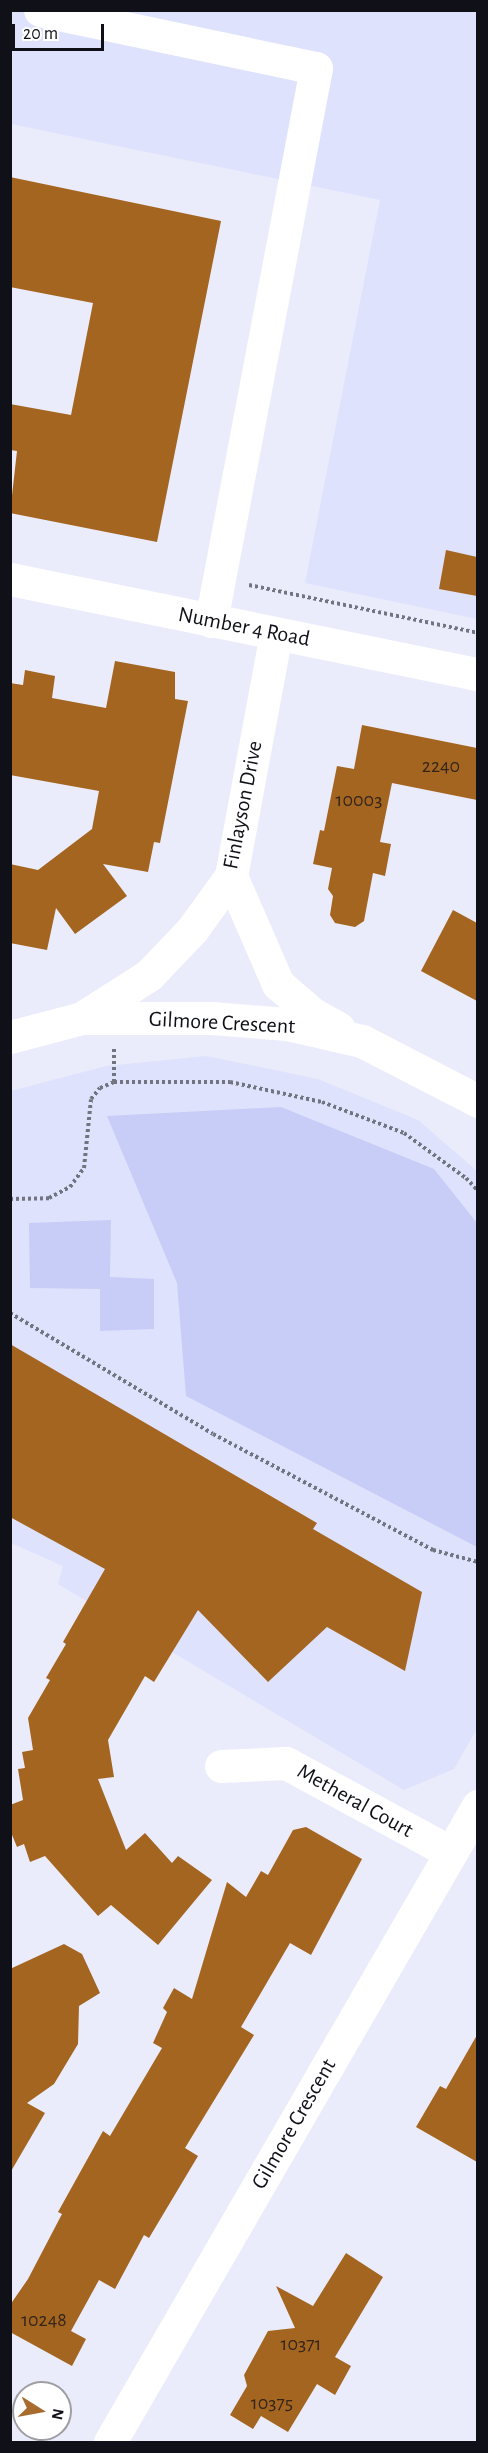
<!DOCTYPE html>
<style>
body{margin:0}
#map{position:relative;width:488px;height:2453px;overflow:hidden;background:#eaecfb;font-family:"Alegreya Sans",sans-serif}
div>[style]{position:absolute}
.built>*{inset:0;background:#dee2fc}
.green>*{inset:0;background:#c7cdf6}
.building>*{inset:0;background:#a46520}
.path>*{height:4px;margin-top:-2px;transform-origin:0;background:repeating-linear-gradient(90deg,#72747f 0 3px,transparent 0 6px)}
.minor>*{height:33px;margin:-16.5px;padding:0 16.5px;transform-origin:16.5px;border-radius:16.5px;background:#fff}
span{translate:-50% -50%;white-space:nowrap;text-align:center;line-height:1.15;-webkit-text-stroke:6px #fff;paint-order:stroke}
.number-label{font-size:20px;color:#34251a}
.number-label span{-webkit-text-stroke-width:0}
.street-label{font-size:22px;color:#0f1018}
.frame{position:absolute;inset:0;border:12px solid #0f1018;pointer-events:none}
.north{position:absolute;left:12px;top:2381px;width:60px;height:60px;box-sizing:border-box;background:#fff;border:2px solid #9f9fa3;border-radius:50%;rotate:101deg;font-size:16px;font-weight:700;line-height:24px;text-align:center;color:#0f1018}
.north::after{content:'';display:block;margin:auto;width:21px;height:27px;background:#a76c2e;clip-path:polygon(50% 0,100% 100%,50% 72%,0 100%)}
.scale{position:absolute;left:12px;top:24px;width:92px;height:27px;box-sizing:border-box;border:3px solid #0f1018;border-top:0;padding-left:8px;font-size:18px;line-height:21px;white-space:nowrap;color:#0f1018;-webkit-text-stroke:4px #fff;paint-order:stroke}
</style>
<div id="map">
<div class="built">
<i style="clip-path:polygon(11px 11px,477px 11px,477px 619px,305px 583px,380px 200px,11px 124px)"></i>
<i style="clip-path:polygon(206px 1056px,318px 1079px,418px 1120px,477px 1171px,478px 1727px,454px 1769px,404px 1790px,58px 1584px,63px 1566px,11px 1543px,11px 1091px,106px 1066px)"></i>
</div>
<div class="green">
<i style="clip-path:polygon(281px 1107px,434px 1169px,477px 1223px,477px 1547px,186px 1396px,177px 1283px,107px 1116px)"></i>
<i style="clip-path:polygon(111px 1220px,110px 1277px,154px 1279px,154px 1329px,100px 1331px,100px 1289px,30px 1288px,29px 1223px)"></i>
</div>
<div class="building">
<i style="clip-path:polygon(10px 177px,221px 221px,157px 542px,10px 513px,17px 451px,10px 450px,10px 404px,71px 415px,93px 303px,10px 287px)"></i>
<i style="clip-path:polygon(446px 550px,477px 557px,477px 596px,439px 589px)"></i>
<i style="clip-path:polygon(115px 661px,175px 672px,175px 699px,188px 701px,160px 843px,154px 842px,148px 872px,103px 864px,127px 896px,75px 934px,56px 908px,47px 950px,10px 943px,10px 864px,38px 870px,92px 829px,99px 791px,10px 775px,10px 683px,23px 685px,25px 670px,55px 676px,52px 698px,106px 708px)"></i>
<i style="clip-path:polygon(362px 725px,477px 748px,477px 800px,392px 783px,380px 842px,391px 844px,385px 876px,373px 873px,364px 921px,355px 927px,335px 923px,330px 915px,333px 896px,328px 889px,332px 868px,313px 864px,320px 830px,324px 831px,337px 766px,354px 769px)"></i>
<i style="clip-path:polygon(453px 910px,477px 923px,477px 1001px,421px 971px)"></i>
<i style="clip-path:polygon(10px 1344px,317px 1523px,313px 1529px,422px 1592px,405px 1671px,327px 1627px,268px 1682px,198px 1610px,154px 1682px,145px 1676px,108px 1740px,114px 1777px,98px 1779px,126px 1850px,145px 1833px,172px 1863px,178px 1856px,212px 1880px,158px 1945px,111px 1905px,98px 1916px,45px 1856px,30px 1862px,24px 1844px,17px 1847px,10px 1830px,10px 1805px,23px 1800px,18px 1769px,25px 1768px,22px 1752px,33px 1750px,28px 1718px,50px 1680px,46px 1678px,66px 1644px,63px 1642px,105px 1569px,10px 1517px)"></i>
<i style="clip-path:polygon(306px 1827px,362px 1859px,311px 1955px,290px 1943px,241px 2027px,254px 2035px,185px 2148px,198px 2156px,149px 2238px,144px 2235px,115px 2289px,99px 2280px,71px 2331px,86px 2339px,72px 2366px,10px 2332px,10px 2305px,28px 2279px,62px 2214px,58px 2212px,103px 2131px,110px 2136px,162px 2048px,153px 2043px,167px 2012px,163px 2008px,174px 1988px,192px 1999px,227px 1882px,246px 1897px,261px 1871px,268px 1875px,293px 1830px)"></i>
<i style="clip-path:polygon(64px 1944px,82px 1954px,100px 1993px,79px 2006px,78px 2044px,54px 2084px,27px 2103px,45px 2113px,10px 2173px,10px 1969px)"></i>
<i style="clip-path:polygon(477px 2035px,477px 2162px,416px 2127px,440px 2086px,446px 2089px)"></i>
<i style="clip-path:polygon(346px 2253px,383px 2277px,335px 2357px,351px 2366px,335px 2395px,317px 2384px,288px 2432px,261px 2416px,253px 2429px,230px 2415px,247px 2386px,244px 2375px,268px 2331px,295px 2328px,276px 2286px,313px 2306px)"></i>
</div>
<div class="path">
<i style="left:249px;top:585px;width:234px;rotate:11.8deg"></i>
<i style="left:114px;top:1082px;width:34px;rotate:-90deg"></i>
<i style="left:10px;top:1199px;width:39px;rotate:-1deg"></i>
<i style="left:49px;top:1198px;width:24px;rotate:-28deg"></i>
<i style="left:70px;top:1187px;width:24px;rotate:-54deg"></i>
<i style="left:84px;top:1168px;width:69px;rotate:-84.2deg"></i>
<i style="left:91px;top:1099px;width:14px;rotate:-51deg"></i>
<i style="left:100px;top:1088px;width:15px;rotate:-23deg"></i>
<i style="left:114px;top:1082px;width:116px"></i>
<i style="left:230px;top:1082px;width:94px;rotate:12.3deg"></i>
<i style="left:322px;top:1102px;width:88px;rotate:20.7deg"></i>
<i style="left:404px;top:1133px;width:77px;rotate:36deg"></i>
<i style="left:466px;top:1178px;width:18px;rotate:47deg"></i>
<i style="left:10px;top:1313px;width:236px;rotate:30.8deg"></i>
<i style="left:213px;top:1434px;width:249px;rotate:27.8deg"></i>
<i style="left:433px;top:1550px;width:47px;rotate:14.9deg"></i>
</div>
<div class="minor">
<i style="left:40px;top:10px;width:282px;rotate:11.9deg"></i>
<i style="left:316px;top:68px;width:563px;rotate:100.75deg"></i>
<i style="left:10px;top:579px;width:478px;rotate:11.5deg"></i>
<i style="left:231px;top:876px;width:118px;rotate:66.5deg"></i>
<i style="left:278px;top:984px;width:46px;rotate:40.6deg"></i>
<i style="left:313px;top:1014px;width:29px;rotate:29deg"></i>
<i style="left:82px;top:1018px;width:130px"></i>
<i style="left:212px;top:1018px;width:75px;rotate:4.6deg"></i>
<i style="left:287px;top:1024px;width:77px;rotate:12.8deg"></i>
<i style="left:362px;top:1041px;width:131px;rotate:27.3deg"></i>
<i style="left:10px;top:1037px;width:74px;rotate:-14.8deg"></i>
<i style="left:82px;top:1018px;width:80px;rotate:-32.7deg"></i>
<i style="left:149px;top:975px;width:62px;rotate:-46.3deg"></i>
<i style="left:192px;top:930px;width:67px;rotate:-54.2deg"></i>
<i style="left:231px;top:876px;width:246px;rotate:-79.5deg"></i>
<i style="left:221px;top:1766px;width:65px;rotate:-2.6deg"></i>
<i style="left:286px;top:1763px;width:187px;rotate:28.5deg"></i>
<i style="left:110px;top:2442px;width:735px;rotate:-59.95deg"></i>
</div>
<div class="number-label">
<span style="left:441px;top:766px">2240</span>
<span style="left:359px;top:800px">10003</span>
<span style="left:44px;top:2320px">10248</span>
<span style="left:301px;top:2344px">10371</span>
<span style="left:272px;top:2403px">10375</span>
</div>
<div class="street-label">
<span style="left:244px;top:627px;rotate:11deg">Number 4 Road</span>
<span style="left:243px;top:805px;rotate:-79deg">Finlayson Drive</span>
<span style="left:222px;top:1023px;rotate:3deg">Gilmore Crescent</span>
<span style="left:355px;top:1801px;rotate:29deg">Metheral Court</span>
<span style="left:294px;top:2124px;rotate:-60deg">Gilmore Crescent</span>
</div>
<div class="frame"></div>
<div class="north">N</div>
<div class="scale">20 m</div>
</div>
